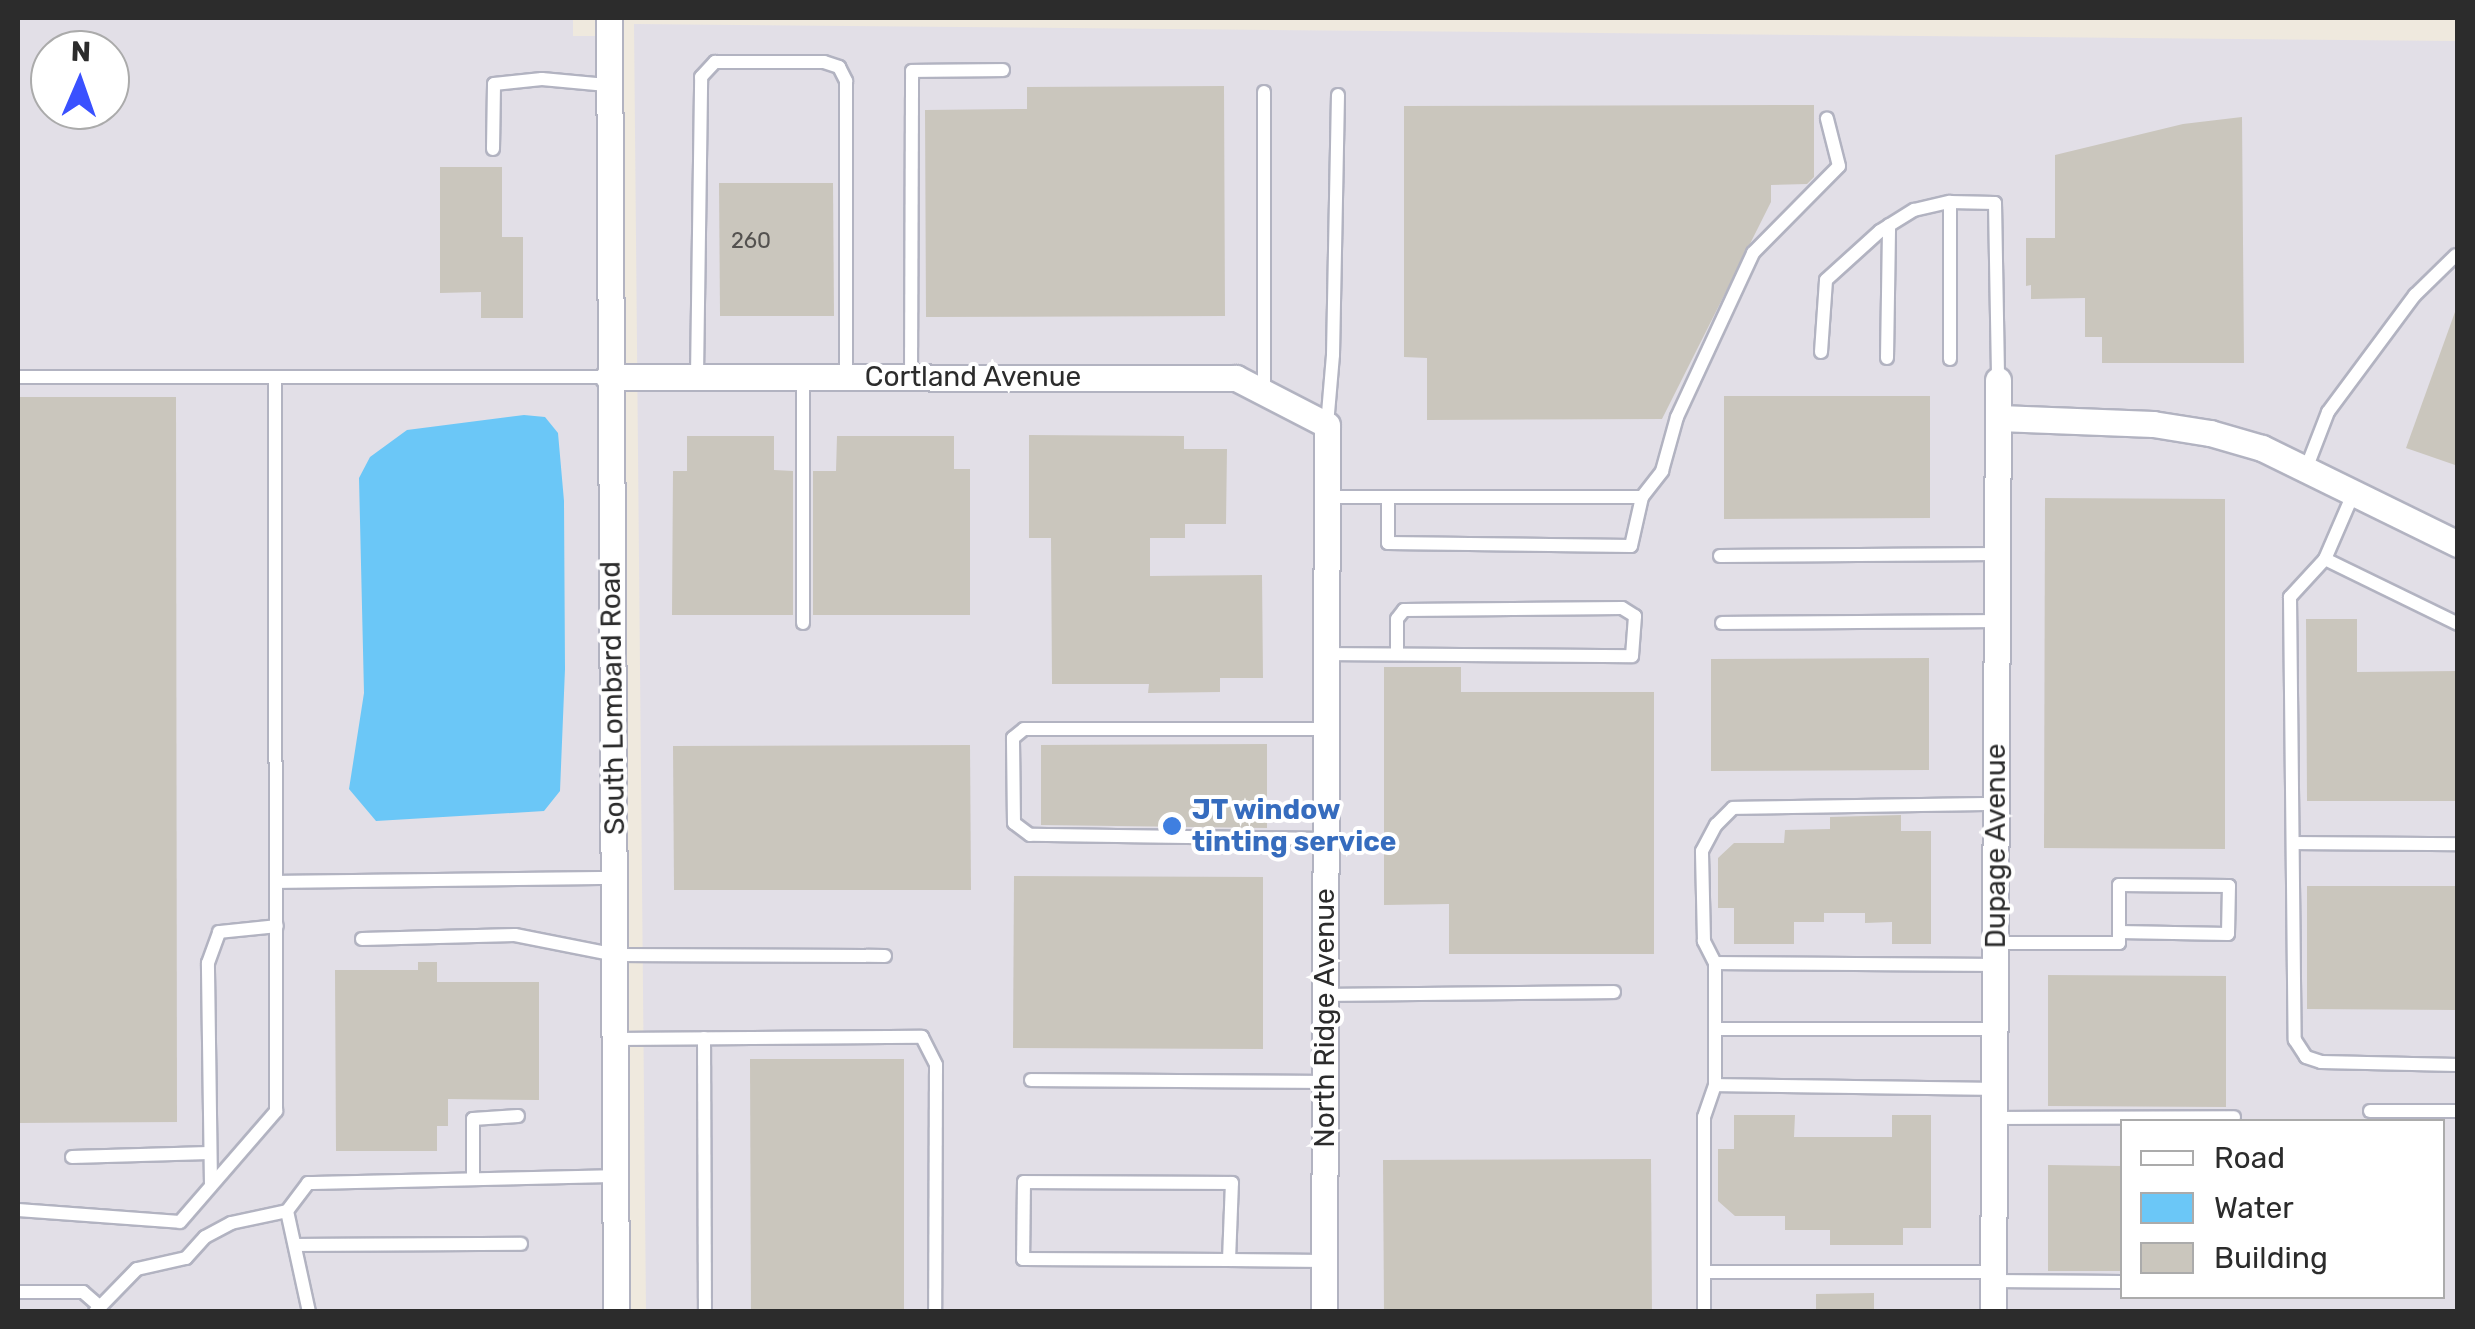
<!DOCTYPE html>
<style>
body{margin:0}
#map{position:relative;width:2475px;height:1329px;overflow:hidden;background:#efe9de;font-family:Rubik,sans-serif}
div>[style]{position:absolute}
.industrial>*{inset:0;background:#e2dfe7}
.water>*{inset:0;background:#6bc7f7}
.building>*{inset:0;background:#cac6bd}
.roads{filter:drop-shadow(2px 0 #b2b3c1) drop-shadow(-2px 0 #b2b3c1) drop-shadow(0 2px #b2b3c1) drop-shadow(0 -2px #b2b3c1)}
.service>*{height:12px;margin:-6px;padding:0 6px;transform-origin:6px;border-radius:6px;background:#fff}
.minor>*{height:25px;margin:-12.5px;padding:0 12.5px;transform-origin:12.5px;border-radius:12.5px;background:#fff}
.dots>*{width:28px;height:28px;translate:-50% -50%;box-sizing:border-box;border:5px solid #fff;border-radius:50%}
span{translate:-50% -50%;white-space:nowrap;text-align:center;line-height:1.15;-webkit-text-stroke:8px #fff;paint-order:stroke}
.number-label{font-size:22px;color:#545250}
.number-label span{-webkit-text-stroke-width:0}
.street-label{font-size:28px;color:#2c2c2c}
.shop-label{font-size:28px;color:#366cbe;font-weight:700}
.left{translate:0 -50%;text-align:left}
.frame{position:absolute;inset:0;border:20px solid #2c2c2c;pointer-events:none}
.legend{position:absolute;left:2120px;top:1119px;width:325px;height:180px;box-sizing:border-box;background:#fff;border:2px solid #ababab;margin:0;padding:12px 18px;list-style:none;font-size:30px;color:#2c2c2c}
.legend li{display:flex;align-items:center;gap:20px;height:50px}
.legend b{width:50px;border:2px solid #ababab}
.north{position:absolute;left:30px;top:30px;width:100px;height:100px;box-sizing:border-box;background:#fff;border:2px solid #ababab;border-radius:50%;rotate:2deg;font-size:28px;font-weight:700;line-height:40px;text-align:center;color:#2c2c2c}
.north::after{content:'';display:block;margin:auto;width:35px;height:45px;background:#3a51ff;clip-path:polygon(50% 0,100% 100%,50% 72%,0 100%)}
</style>
<div id="map">
<div class="industrial">
<i style="clip-path:polygon(evenodd,18px 18px,573px 18px,573px 36px,600px 36px,602px 1311px,18px 1311px,18px 18px,50px 50px,110px 50px,110px 110px,50px 110px,50px 50px)"></i>
<i style="clip-path:polygon(evenodd,634px 24px,2457px 41px,2457px 1311px,646px 1311px,634px 24px,2122px 1122px,2442px 1122px,2442px 1296px,2122px 1296px,2122px 1122px)"></i>
</div>
<div class="water">
<i style="clip-path:polygon(524px 415px,545px 417px,558px 433px,564px 501px,565px 669px,560px 791px,544px 811px,376px 821px,349px 789px,364px 693px,359px 478px,370px 457px,407px 430px)"></i>
</div>
<div class="building">
<i style="clip-path:polygon(1224px 86px,1225px 316px,926px 317px,925px 110px,1027px 109px,1027px 87px)"></i>
<i style="clip-path:polygon(1814px 105px,1814px 177px,1807px 184px,1771px 185px,1771px 202px,1662px 419px,1427px 420px,1427px 358px,1404px 357px,1404px 106px)"></i>
<i style="clip-path:polygon(2242px 117px,2244px 363px,2102px 363px,2102px 337px,2085px 337px,2085px 298px,2031px 299px,2031px 285px,2026px 286px,2026px 238px,2055px 238px,2055px 155px,2183px 124px)"></i>
<i style="clip-path:polygon(440px 167px,502px 167px,502px 237px,523px 237px,523px 318px,481px 318px,481px 292px,440px 293px)"></i>
<i style="clip-path:polygon(719px 183px,833px 183px,834px 316px,720px 316px)"></i>
<i style="clip-path:polygon(2455px 312px,2458px 312px,2458px 466px,2406px 448px)"></i>
<i style="clip-path:polygon(1724px 396px,1930px 396px,1930px 518px,1724px 519px)"></i>
<i style="clip-path:polygon(18px 397px,176px 397px,177px 1122px,18px 1123px)"></i>
<i style="clip-path:polygon(1029px 435px,1184px 436px,1184px 449px,1227px 449px,1226px 524px,1185px 524px,1185px 538px,1150px 538px,1150px 576px,1262px 575px,1263px 678px,1220px 678px,1220px 692px,1148px 693px,1149px 684px,1052px 684px,1051px 538px,1029px 538px)"></i>
<i style="clip-path:polygon(687px 436px,774px 436px,774px 470px,793px 471px,793px 615px,672px 615px,673px 471px,687px 471px)"></i>
<i style="clip-path:polygon(837px 436px,954px 436px,954px 469px,970px 469px,970px 615px,813px 615px,813px 471px,836px 471px)"></i>
<i style="clip-path:polygon(2045px 498px,2225px 499px,2225px 849px,2044px 848px)"></i>
<i style="clip-path:polygon(2306px 619px,2357px 619px,2357px 672px,2458px 671px,2458px 801px,2307px 801px)"></i>
<i style="clip-path:polygon(1929px 658px,1929px 770px,1711px 771px,1711px 659px)"></i>
<i style="clip-path:polygon(1384px 667px,1461px 667px,1461px 692px,1654px 692px,1654px 954px,1449px 954px,1449px 904px,1384px 905px)"></i>
<i style="clip-path:polygon(1267px 744px,1267px 828px,1041px 825px,1041px 745px)"></i>
<i style="clip-path:polygon(970px 745px,971px 890px,674px 890px,673px 746px)"></i>
<i style="clip-path:polygon(1901px 815px,1901px 831px,1931px 831px,1931px 944px,1892px 944px,1892px 922px,1865px 923px,1865px 913px,1824px 913px,1824px 922px,1794px 922px,1794px 944px,1734px 944px,1734px 908px,1718px 908px,1718px 858px,1734px 843px,1784px 843px,1785px 830px,1830px 829px,1830px 817px)"></i>
<i style="clip-path:polygon(1014px 876px,1263px 877px,1263px 1049px,1013px 1048px)"></i>
<i style="clip-path:polygon(2307px 886px,2458px 886px,2458px 1010px,2307px 1009px)"></i>
<i style="clip-path:polygon(418px 962px,437px 962px,437px 982px,539px 982px,539px 1100px,448px 1099px,448px 1126px,437px 1126px,437px 1151px,336px 1151px,335px 970px,418px 970px)"></i>
<i style="clip-path:polygon(2048px 975px,2226px 976px,2226px 1107px,2048px 1106px)"></i>
<i style="clip-path:polygon(750px 1059px,904px 1059px,904px 1312px,751px 1312px)"></i>
<i style="clip-path:polygon(1734px 1115px,1795px 1115px,1794px 1137px,1892px 1137px,1892px 1115px,1931px 1115px,1931px 1228px,1903px 1228px,1903px 1245px,1830px 1245px,1830px 1230px,1785px 1230px,1785px 1216px,1735px 1216px,1718px 1201px,1718px 1149px,1734px 1149px)"></i>
<i style="clip-path:polygon(1651px 1159px,1652px 1312px,1384px 1312px,1383px 1160px)"></i>
<i style="clip-path:polygon(2048px 1165px,2122px 1166px,2122px 1271px,2048px 1271px)"></i>
<i style="clip-path:polygon(1874px 1293px,1874px 1312px,1816px 1312px,1816px 1294px)"></i>
</div>
<div class="roads">
<div class="service">
<i style="left:493px;top:149px;width:65px;rotate:-89.1deg"></i>
<i style="left:494px;top:84px;width:48px;rotate:-5.9deg"></i>
<i style="left:542px;top:79px;width:65px;rotate:5.3deg"></i>
<i style="left:1950px;top:202px;width:157px;rotate:90deg"></i>
<i style="left:1821px;top:352px;width:72px;rotate:-86deg"></i>
<i style="left:1826px;top:280px;width:73px;rotate:-42.2deg"></i>
<i style="left:1880px;top:231px;width:40px;rotate:-32deg"></i>
<i style="left:1914px;top:210px;width:37px;rotate:-13deg"></i>
<i style="left:1950px;top:202px;width:45px;rotate:1.3deg"></i>
<i style="left:1995px;top:203px;width:177px;rotate:89deg"></i>
<i style="left:1887px;top:358px;width:133px;rotate:-89.1deg"></i>
<i style="left:697px;top:376px;width:299px;rotate:-89.2deg"></i>
<i style="left:701px;top:77px;width:21px;rotate:-47deg"></i>
<i style="left:715px;top:62px;width:109px"></i>
<i style="left:824px;top:62px;width:16px;rotate:18deg"></i>
<i style="left:839px;top:67px;width:16px;rotate:63deg"></i>
<i style="left:846px;top:81px;width:295px;rotate:90deg"></i>
<i style="left:803px;top:376px;width:247px;rotate:90deg"></i>
<i style="left:911px;top:376px;width:305px;rotate:-89.8deg"></i>
<i style="left:912px;top:71px;width:91px;rotate:-0.6deg"></i>
<i style="left:18px;top:377px;width:590px"></i>
<i style="left:1264px;top:392px;width:300px;rotate:-90deg"></i>
<i style="left:1327px;top:425px;width:70px;rotate:-85.1deg"></i>
<i style="left:1333px;top:355px;width:260px;rotate:-88.9deg"></i>
<i style="left:2306px;top:469px;width:61px;rotate:-68.9deg"></i>
<i style="left:2328px;top:412px;width:146px;rotate:-53.4deg"></i>
<i style="left:2415px;top:295px;width:57px;rotate:-44.3deg"></i>
<i style="left:2354px;top:492px;width:73px;rotate:113.4deg"></i>
<i style="left:2325px;top:559px;width:52px;rotate:132.6deg"></i>
<i style="left:2290px;top:597px;width:443px;rotate:89.4deg"></i>
<i style="left:2295px;top:1040px;width:20px;rotate:57deg"></i>
<i style="left:2306px;top:1057px;width:16px;rotate:18deg"></i>
<i style="left:2321px;top:1062px;width:137px;rotate:1.3deg"></i>
<i style="left:1327px;top:497px;width:315px"></i>
<i style="left:1388px;top:497px;width:46px;rotate:90deg"></i>
<i style="left:1388px;top:543px;width:243px;rotate:0.7deg"></i>
<i style="left:1631px;top:546px;width:50px;rotate:-77.3deg"></i>
<i style="left:1642px;top:497px;width:33px;rotate:-52deg"></i>
<i style="left:1662px;top:471px;width:56px;rotate:-74.5deg"></i>
<i style="left:1677px;top:417px;width:181px;rotate:-65.1deg"></i>
<i style="left:1753px;top:253px;width:122px;rotate:-45.3deg"></i>
<i style="left:1839px;top:166px;width:49px;rotate:-104.3deg"></i>
<i style="left:1720px;top:556px;width:278px;rotate:-0.4deg"></i>
<i style="left:2325px;top:559px;width:148px;rotate:26deg"></i>
<i style="left:1722px;top:623px;width:275px;rotate:-0.4deg"></i>
<i style="left:1326px;top:654px;width:306px;rotate:0.4deg"></i>
<i style="left:1632px;top:656px;width:40px;rotate:-85.7deg"></i>
<i style="left:1635px;top:616px;width:15px;rotate:-148deg"></i>
<i style="left:1622px;top:608px;width:218px;rotate:179.5deg"></i>
<i style="left:1404px;top:610px;width:11px;rotate:128deg"></i>
<i style="left:1397px;top:619px;width:35px;rotate:90deg"></i>
<i style="left:1326px;top:839px;width:296px;rotate:-179.2deg"></i>
<i style="left:1030px;top:835px;width:20px;rotate:-143deg"></i>
<i style="left:1014px;top:823px;width:85px;rotate:-90.7deg"></i>
<i style="left:1013px;top:738px;width:14px;rotate:-39deg"></i>
<i style="left:1024px;top:729px;width:302px"></i>
<i style="left:2296px;top:843px;width:162px;rotate:0.4deg"></i>
<i style="left:277px;top:882px;width:337px;rotate:-0.7deg"></i>
<i style="left:362px;top:939px;width:153px;rotate:-1.5deg"></i>
<i style="left:515px;top:935px;width:103px;rotate:11.2deg"></i>
<i style="left:616px;top:955px;width:269px;rotate:0.2deg"></i>
<i style="left:1995px;top:943px;width:124px"></i>
<i style="left:2119px;top:943px;width:58px;rotate:-90deg"></i>
<i style="left:2119px;top:885px;width:110px;rotate:0.5deg"></i>
<i style="left:2229px;top:886px;width:48px;rotate:91.2deg"></i>
<i style="left:2228px;top:934px;width:109px;rotate:-178.9deg"></i>
<i style="left:1715px;top:963px;width:280px;rotate:0.4deg"></i>
<i style="left:1325px;top:995px;width:289px;rotate:-0.6deg"></i>
<i style="left:1715px;top:1029px;width:280px"></i>
<i style="left:704px;top:1038px;width:274px;rotate:89.8deg"></i>
<i style="left:616px;top:1039px;width:306px;rotate:-0.4deg"></i>
<i style="left:922px;top:1037px;width:31px;rotate:63deg"></i>
<i style="left:936px;top:1065px;width:247px;rotate:90.2deg"></i>
<i style="left:1031px;top:1080px;width:294px;rotate:0.4deg"></i>
<i style="left:1715px;top:1085px;width:279px;rotate:0.8deg"></i>
<i style="left:2370px;top:1111px;width:88px"></i>
<i style="left:1994px;top:1118px;width:240px;rotate:-0.2deg"></i>
<i style="left:72px;top:1157px;width:137px;rotate:-1.7deg"></i>
<i style="left:473px;top:1178px;width:59px;rotate:-90deg"></i>
<i style="left:473px;top:1119px;width:45px;rotate:-3.8deg"></i>
<i style="left:211px;top:1185px;width:222px;rotate:-90.8deg"></i>
<i style="left:208px;top:963px;width:33px;rotate:-70deg"></i>
<i style="left:219px;top:932px;width:58px;rotate:-5.9deg"></i>
<i style="left:18px;top:1210px;width:162px;rotate:4.2deg"></i>
<i style="left:180px;top:1222px;width:147px;rotate:-49.1deg"></i>
<i style="left:276px;top:1111px;width:732px;rotate:-90.08deg"></i>
<i style="left:295px;top:1245px;width:226px;rotate:-0.3deg"></i>
<i style="left:1229px;top:1260px;width:77px;rotate:-87.8deg"></i>
<i style="left:1232px;top:1183px;width:208px;rotate:-179.7deg"></i>
<i style="left:1024px;top:1182px;width:77px;rotate:90.7deg"></i>
<i style="left:1023px;top:1259px;width:206px;rotate:0.3deg"></i>
<i style="left:1229px;top:1260px;width:95px;rotate:0.6deg"></i>
<i style="left:1704px;top:1272px;width:289px"></i>
<i style="left:1993px;top:1281px;width:129px;rotate:0.4deg"></i>
<i style="left:18px;top:1292px;width:65px"></i>
<i style="left:83px;top:1292px;width:21px;rotate:41deg"></i>
<i style="left:95px;top:1312px;width:60px;rotate:-45.7deg"></i>
<i style="left:137px;top:1269px;width:50px;rotate:-12.7deg"></i>
<i style="left:186px;top:1258px;width:28px;rotate:-48deg"></i>
<i style="left:205px;top:1237px;width:30px;rotate:-28deg"></i>
<i style="left:231px;top:1223px;width:57px;rotate:-12.1deg"></i>
<i style="left:309px;top:1312px;width:103px;rotate:-102.3deg"></i>
<i style="left:287px;top:1211px;width:35px;rotate:-53deg"></i>
<i style="left:308px;top:1183px;width:308px;rotate:-1.3deg"></i>
<i style="left:1704px;top:1312px;width:195px;rotate:-90deg"></i>
<i style="left:1704px;top:1117px;width:34px;rotate:-71deg"></i>
<i style="left:1715px;top:1085px;width:122px;rotate:-90deg"></i>
<i style="left:1715px;top:963px;width:25px;rotate:-117deg"></i>
<i style="left:1704px;top:941px;width:90px;rotate:-91.3deg"></i>
<i style="left:1702px;top:851px;width:30px;rotate:-62deg"></i>
<i style="left:1716px;top:825px;width:24px;rotate:-45deg"></i>
<i style="left:1733px;top:808px;width:263px;rotate:-0.9deg"></i>
</div>
<div class="minor">
<i style="left:609px;top:18px;width:1294px;rotate:89.69deg"></i>
<i style="left:608px;top:377px;width:628px;rotate:0.09deg"></i>
<i style="left:1236px;top:378px;width:102px;rotate:27.3deg"></i>
<i style="left:1327px;top:425px;width:887px;rotate:90.19deg"></i>
<i style="left:1999px;top:418px;width:154px;rotate:2.2deg"></i>
<i style="left:2153px;top:424px;width:58px;rotate:9deg"></i>
<i style="left:2210px;top:433px;width:54px;rotate:16.1deg"></i>
<i style="left:2262px;top:448px;width:218px;rotate:26.1deg"></i>
<i style="left:1993px;top:1312px;width:932px;rotate:-89.69deg"></i>
</div>
</div>
<div class="dots">
<i style="left:1172px;top:826px;background:#3f7fe0"></i>
</div>
<div class="number-label">
<span style="left:751px;top:241px">260</span>
</div>
<div class="street-label">
<span style="left:973px;top:377px">Cortland Avenue</span>
<span style="left:613px;top:698px;rotate:-91deg">South Lombard Road</span>
<span style="left:1996px;top:846px;rotate:-90deg">Dupage Avenue</span>
<span style="left:1325px;top:1018px;rotate:-90deg">North Ridge Avenue</span>
</div>
<div class="shop-label">
<span class="left" style="left:1192px;top:826px">JT window<br>tinting service</span>
</div>
<div class="frame"></div>
<ul class="legend">
<li><b style="height:12px;background:#fff"></b>Road</li>
<li><b style="height:28px;background:#6bc7f7"></b>Water</li>
<li><b style="height:28px;background:#cac6bd"></b>Building</li>
</ul>
<div class="north">N</div>
</div>
